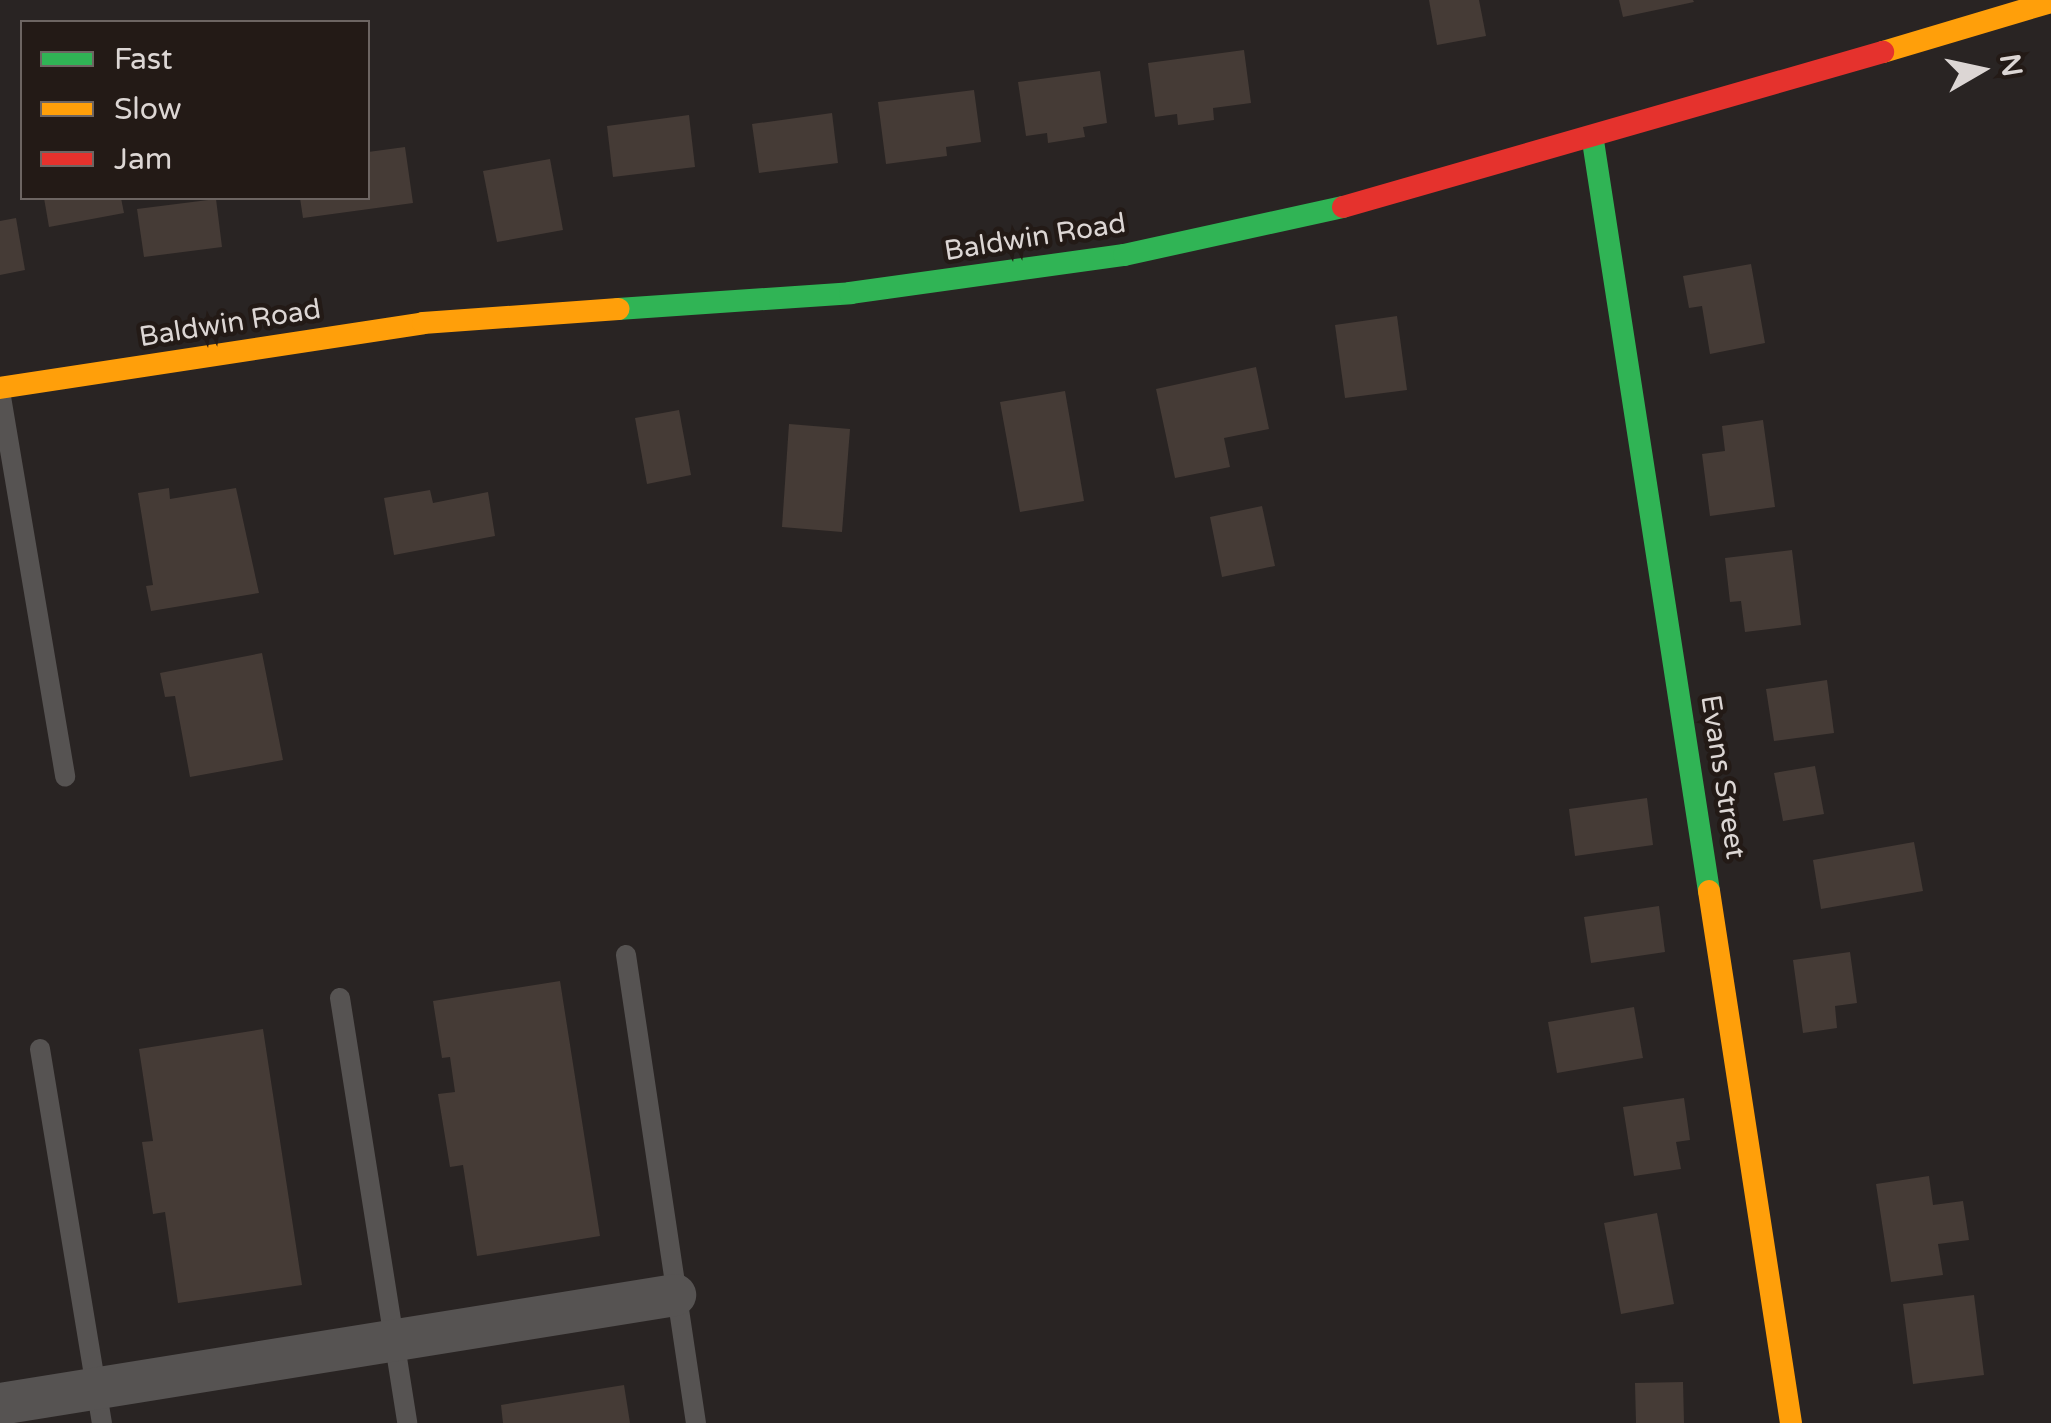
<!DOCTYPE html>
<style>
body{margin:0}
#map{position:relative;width:2051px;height:1423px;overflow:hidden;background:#292423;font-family:"Varela Round",sans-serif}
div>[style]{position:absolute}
.building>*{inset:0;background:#453b36}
.lane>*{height:20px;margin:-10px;padding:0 10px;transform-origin:10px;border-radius:10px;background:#565352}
.street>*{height:42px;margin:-21px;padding:0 21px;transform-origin:21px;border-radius:21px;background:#565352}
.fast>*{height:22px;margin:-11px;padding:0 11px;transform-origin:11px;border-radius:11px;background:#30b455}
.slow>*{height:22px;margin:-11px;padding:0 11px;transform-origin:11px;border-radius:11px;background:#ff9f0a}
.jam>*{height:22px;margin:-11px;padding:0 11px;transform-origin:11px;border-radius:11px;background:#e5322d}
span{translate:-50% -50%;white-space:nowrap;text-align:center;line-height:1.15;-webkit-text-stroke:9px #231a16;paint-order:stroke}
.street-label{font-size:28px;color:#dcd6d4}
.legend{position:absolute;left:20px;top:20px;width:350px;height:180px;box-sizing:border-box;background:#231a16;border:2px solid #6d6562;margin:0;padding:12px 18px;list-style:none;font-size:30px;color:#dcd6d4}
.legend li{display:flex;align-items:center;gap:20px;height:50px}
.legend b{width:50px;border:2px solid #6d6562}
.north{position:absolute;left:1931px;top:20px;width:100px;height:100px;-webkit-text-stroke:8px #231a16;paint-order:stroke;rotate:81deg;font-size:28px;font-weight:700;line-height:40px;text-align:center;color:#dcd6d4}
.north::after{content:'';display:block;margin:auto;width:35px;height:45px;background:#dcd6d4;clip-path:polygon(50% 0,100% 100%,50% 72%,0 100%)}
</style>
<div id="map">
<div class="building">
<i style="clip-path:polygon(1429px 0,1479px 0,1486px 36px,1437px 45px)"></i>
<i style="clip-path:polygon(1619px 0,1693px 0,1694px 2px,1623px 17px)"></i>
<i style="clip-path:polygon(1244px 50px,1251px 103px,1213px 108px,1214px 120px,1178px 125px,1177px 114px,1155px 117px,1148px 63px)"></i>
<i style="clip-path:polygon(1100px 71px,1107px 123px,1083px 127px,1085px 137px,1048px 143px,1047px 133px,1026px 136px,1018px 82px)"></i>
<i style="clip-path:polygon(974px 90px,981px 142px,946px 147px,947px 156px,886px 164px,878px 102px)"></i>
<i style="clip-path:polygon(832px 113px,838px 163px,759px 173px,752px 124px)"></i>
<i style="clip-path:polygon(689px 115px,695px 167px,613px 177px,607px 126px)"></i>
<i style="clip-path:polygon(405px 147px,413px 203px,303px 218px,300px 198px,368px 198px,368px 152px)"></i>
<i style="clip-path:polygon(550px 159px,563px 230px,497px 242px,483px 171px)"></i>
<i style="clip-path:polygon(44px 198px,121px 198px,124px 213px,49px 227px)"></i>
<i style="clip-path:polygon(216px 199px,222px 247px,144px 257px,137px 209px)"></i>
<i style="clip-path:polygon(16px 218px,25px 270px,0 275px,0 221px)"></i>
<i style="clip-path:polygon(1751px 264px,1765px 343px,1710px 354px,1702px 306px,1689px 308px,1683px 276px)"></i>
<i style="clip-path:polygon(1397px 316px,1407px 390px,1345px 398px,1335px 325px)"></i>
<i style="clip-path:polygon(1256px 367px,1269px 429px,1224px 438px,1230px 467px,1175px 478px,1156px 389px)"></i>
<i style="clip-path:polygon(1065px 391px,1084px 501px,1020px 512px,1000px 402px)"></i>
<i style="clip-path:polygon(679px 410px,691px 475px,647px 484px,635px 418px)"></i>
<i style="clip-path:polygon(1763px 420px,1775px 507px,1710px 516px,1702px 454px,1725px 451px,1722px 426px)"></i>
<i style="clip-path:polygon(789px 424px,850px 429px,842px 532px,782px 527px)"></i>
<i style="clip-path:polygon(169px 488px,170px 499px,236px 488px,259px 593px,151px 611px,146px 586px,153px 585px,138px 493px)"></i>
<i style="clip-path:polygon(430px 490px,433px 503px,488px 492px,495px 536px,394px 555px,384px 498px)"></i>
<i style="clip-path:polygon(1262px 506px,1275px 566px,1222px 577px,1210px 517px)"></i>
<i style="clip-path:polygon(1792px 550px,1801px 625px,1745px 632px,1741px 601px,1730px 602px,1725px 558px)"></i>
<i style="clip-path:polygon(262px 653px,283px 760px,190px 777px,175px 696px,165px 697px,160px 673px)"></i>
<i style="clip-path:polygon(1827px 680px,1834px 733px,1774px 741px,1766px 689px)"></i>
<i style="clip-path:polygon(1815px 766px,1824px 814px,1783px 821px,1774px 773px)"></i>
<i style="clip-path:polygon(1647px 798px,1653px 845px,1575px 856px,1569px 809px)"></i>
<i style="clip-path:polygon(1914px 842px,1923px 891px,1821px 909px,1813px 860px)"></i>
<i style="clip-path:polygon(1659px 906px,1665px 952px,1591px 963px,1584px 917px)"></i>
<i style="clip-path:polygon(1850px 952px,1857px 1003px,1835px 1006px,1837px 1028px,1803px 1033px,1793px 960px)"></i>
<i style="clip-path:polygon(560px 981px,600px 1236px,477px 1256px,463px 1165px,450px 1167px,438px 1094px,455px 1092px,450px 1057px,442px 1058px,433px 1001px)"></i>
<i style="clip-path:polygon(1634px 1007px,1643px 1058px,1557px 1073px,1548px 1022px)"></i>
<i style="clip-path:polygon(263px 1029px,302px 1285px,178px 1303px,165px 1212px,153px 1214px,142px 1142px,153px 1141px,139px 1049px)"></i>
<i style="clip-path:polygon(1684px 1098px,1690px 1140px,1676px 1142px,1681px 1169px,1634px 1176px,1623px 1107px)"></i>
<i style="clip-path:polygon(1929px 1176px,1933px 1205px,1963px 1201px,1969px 1240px,1938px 1244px,1943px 1275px,1891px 1282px,1876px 1184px)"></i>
<i style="clip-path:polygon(1657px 1213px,1674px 1304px,1621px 1314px,1604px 1223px)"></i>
<i style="clip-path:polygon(1974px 1295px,1984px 1375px,1913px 1384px,1903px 1304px)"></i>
<i style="clip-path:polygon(1683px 1382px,1684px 1423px,1636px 1423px,1635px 1383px)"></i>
<i style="clip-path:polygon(624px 1385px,630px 1423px,503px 1423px,501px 1405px)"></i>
</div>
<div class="lane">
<i style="left:0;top:391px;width:391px;rotate:80.4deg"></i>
<i style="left:626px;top:955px;width:473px;rotate:81.5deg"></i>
<i style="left:340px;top:998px;width:430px;rotate:81deg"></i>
<i style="left:40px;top:1049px;width:379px;rotate:80.6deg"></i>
</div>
<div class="street">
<i style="left:0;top:1404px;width:684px;rotate:-9.17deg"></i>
</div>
<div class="fast">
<i style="left:1593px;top:141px;width:759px;rotate:81.21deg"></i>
<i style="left:618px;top:309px;width:233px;rotate:-3.9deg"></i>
<i style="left:850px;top:293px;width:277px;rotate:-7.9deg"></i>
<i style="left:1124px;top:255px;width:224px;rotate:-12.4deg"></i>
</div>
<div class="slow">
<i style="left:1883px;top:52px;width:175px;rotate:-16.6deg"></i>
<i style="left:0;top:388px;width:428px;rotate:-8.7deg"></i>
<i style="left:423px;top:323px;width:196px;rotate:-4.1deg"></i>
<i style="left:1709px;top:891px;width:538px;rotate:81.24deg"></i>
</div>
<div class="jam">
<i style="left:1343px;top:207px;width:562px;rotate:-16.02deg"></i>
</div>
<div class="street-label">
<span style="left:1035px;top:237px;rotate:-9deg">Baldwin Road</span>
<span style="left:230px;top:323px;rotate:-9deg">Baldwin Road</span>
<span style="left:1723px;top:777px;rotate:81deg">Evans Street</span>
</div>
<ul class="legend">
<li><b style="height:12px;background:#30b455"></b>Fast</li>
<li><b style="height:12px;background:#ff9f0a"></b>Slow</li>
<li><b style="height:12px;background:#e5322d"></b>Jam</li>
</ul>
<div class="north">N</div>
</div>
